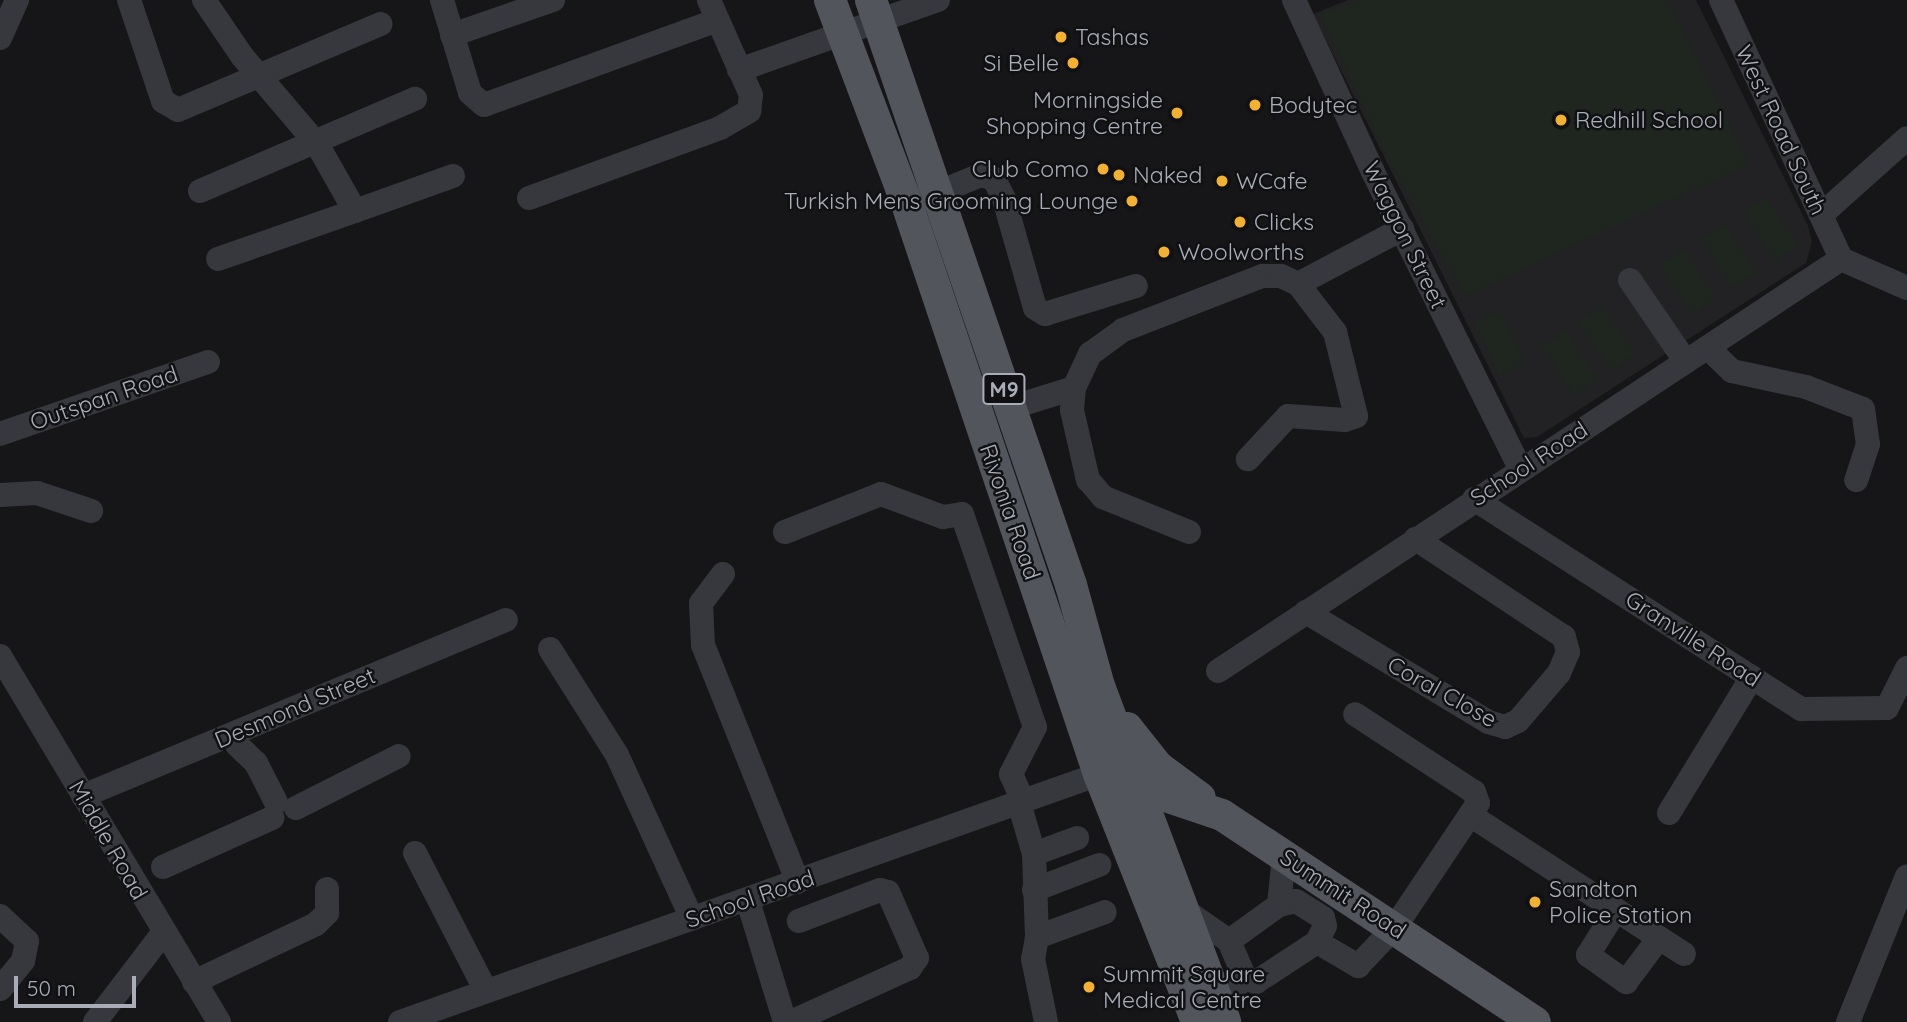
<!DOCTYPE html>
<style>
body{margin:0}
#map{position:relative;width:1907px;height:1022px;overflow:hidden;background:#161618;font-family:Quicksand,sans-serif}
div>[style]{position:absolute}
.built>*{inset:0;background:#222225}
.green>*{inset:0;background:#1e261f}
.minor>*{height:24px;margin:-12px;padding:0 12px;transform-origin:12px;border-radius:12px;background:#37383d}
.major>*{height:32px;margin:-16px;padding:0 16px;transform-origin:16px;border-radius:16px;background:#53555c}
.dots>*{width:19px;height:19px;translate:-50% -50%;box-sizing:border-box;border:4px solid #111113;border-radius:50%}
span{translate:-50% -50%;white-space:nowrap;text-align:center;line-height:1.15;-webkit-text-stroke:5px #111113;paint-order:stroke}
.shield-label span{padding:2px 5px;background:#111113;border:2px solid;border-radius:5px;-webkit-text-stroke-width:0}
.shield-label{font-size:21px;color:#a8adb8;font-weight:700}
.poi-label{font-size:23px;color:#a8adb8}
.left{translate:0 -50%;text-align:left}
.right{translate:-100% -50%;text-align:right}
.street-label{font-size:23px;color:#a8adb8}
.scale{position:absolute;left:14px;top:976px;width:122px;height:32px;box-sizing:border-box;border:4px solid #a8adb8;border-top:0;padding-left:9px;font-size:21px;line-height:24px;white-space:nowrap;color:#a8adb8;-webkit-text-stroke:5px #111113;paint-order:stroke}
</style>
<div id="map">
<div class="built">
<i style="clip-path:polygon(1348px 0,1696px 0,1808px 226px,1812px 242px,1806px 263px,1537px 437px,1524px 438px,1313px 14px)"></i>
</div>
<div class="green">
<i style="clip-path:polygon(1358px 0,1669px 0,1749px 164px,1465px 296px,1388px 158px,1320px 14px)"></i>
<i style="clip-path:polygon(1766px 197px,1799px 245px,1775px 261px,1743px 213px)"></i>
<i style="clip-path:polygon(1725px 223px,1757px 272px,1733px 288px,1701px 239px)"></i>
<i style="clip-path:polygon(1684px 249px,1716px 298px,1692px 313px,1660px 265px)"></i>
<i style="clip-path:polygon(1602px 306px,1635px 354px,1611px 370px,1578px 322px)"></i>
<i style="clip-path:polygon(1501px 310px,1525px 363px,1499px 375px,1475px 322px)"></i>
<i style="clip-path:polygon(1566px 331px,1598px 379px,1574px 395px,1542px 346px)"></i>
</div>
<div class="minor">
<i style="left:129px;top:0;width:107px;rotate:71.4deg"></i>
<i style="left:163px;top:101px;width:17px;rotate:31deg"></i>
<i style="left:178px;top:110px;width:220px;rotate:-23deg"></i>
<i style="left:204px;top:0;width:68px;rotate:55.8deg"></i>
<i style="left:242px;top:56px;width:116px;rotate:49.6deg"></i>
<i style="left:317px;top:144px;width:77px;rotate:60.4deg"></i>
<i style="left:355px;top:211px;width:145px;rotate:160.7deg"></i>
<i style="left:442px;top:0;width:97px;rotate:73.2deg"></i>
<i style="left:470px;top:93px;width:18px;rotate:41deg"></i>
<i style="left:484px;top:105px;width:248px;rotate:-20deg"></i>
<i style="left:1294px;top:0;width:189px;rotate:65.3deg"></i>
<i style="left:1373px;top:172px;width:330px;rotate:63.6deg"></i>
<i style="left:1721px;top:0;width:285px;rotate:65.1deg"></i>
<i style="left:452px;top:35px;width:107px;rotate:-19.1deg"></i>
<i style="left:0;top:38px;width:42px;rotate:-65.9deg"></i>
<i style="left:739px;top:70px;width:211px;rotate:-19.4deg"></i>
<i style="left:200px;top:191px;width:234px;rotate:-23.2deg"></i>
<i style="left:529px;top:198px;width:203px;rotate:-20.1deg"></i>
<i style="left:720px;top:128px;width:34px;rotate:-30deg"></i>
<i style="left:749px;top:111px;width:16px;rotate:-83deg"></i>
<i style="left:751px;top:95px;width:104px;rotate:-113.9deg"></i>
<i style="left:922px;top:199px;width:64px;rotate:-22.1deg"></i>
<i style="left:981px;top:175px;width:14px;rotate:17deg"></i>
<i style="left:994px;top:179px;width:22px;rotate:63deg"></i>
<i style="left:1004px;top:199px;width:113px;rotate:74.1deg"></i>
<i style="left:1035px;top:308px;width:12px;rotate:31deg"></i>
<i style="left:1045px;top:314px;width:95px;rotate:-17.1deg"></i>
<i style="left:355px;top:211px;width:104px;rotate:-19.7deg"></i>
<i style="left:1821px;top:215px;width:115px;rotate:-41.8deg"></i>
<i style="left:1841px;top:259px;width:72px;rotate:23.7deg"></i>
<i style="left:1630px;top:280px;width:99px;rotate:55.7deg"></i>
<i style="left:1298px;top:284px;width:118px;rotate:-27.9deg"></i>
<i style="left:1708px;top:348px;width:33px;rotate:44deg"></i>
<i style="left:1732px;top:371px;width:76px;rotate:12.2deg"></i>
<i style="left:1806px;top:387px;width:61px;rotate:21.1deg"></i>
<i style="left:1863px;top:409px;width:35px;rotate:82deg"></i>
<i style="left:1868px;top:444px;width:38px;rotate:108deg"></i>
<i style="left:1010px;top:408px;width:67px;rotate:-17.4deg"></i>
<i style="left:0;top:434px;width:220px;rotate:-19.1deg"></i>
<i style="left:0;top:495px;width:37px;rotate:-3deg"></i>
<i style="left:37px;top:493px;width:57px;rotate:18.4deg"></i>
<i style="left:1474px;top:499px;width:389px;rotate:32.7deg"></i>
<i style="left:1801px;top:709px;width:86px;rotate:-0.7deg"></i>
<i style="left:1887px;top:708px;width:45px;rotate:-63.4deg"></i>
<i style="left:785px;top:532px;width:103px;rotate:-21.6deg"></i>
<i style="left:881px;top:494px;width:66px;rotate:20.4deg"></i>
<i style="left:943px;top:517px;width:19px;rotate:-9deg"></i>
<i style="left:962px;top:514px;width:225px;rotate:71.1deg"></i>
<i style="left:1035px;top:727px;width:53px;rotate:117.1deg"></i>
<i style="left:1011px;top:774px;width:30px;rotate:66deg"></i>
<i style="left:1189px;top:532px;width:93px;rotate:-157.9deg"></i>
<i style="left:1103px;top:497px;width:23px;rotate:-131deg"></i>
<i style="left:1088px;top:480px;width:72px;rotate:-102.9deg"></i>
<i style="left:1072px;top:410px;width:22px;rotate:-85deg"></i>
<i style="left:1074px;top:388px;width:38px;rotate:-65deg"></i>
<i style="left:1090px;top:354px;width:41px;rotate:-36deg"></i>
<i style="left:1123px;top:330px;width:149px;rotate:-21.2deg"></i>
<i style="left:1262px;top:276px;width:19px"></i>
<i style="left:1281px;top:276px;width:19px;rotate:25deg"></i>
<i style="left:1298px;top:284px;width:61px;rotate:52.4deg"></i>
<i style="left:1335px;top:332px;width:87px;rotate:76deg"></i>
<i style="left:1356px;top:416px;width:12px;rotate:160deg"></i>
<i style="left:1345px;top:420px;width:57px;rotate:-176deg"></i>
<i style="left:1288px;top:416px;width:59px;rotate:132.9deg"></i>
<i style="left:723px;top:574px;width:36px;rotate:127deg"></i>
<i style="left:701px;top:603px;width:42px;rotate:87.3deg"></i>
<i style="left:703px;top:645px;width:255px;rotate:68.2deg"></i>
<i style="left:1306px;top:612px;width:213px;rotate:31.1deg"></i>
<i style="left:1488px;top:722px;width:18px;rotate:16deg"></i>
<i style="left:1505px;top:727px;width:14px;rotate:-25deg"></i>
<i style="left:1518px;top:721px;width:63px;rotate:-49.5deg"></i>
<i style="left:1559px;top:673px;width:23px;rotate:-67deg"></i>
<i style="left:1568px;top:652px;width:16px;rotate:-105deg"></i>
<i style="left:1564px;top:637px;width:178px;rotate:-146.5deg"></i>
<i style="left:550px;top:649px;width:125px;rotate:57.7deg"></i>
<i style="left:617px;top:755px;width:180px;rotate:65.4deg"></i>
<i style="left:0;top:656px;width:427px;rotate:59.1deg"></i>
<i style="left:1218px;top:671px;width:747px;rotate:-33.48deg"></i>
<i style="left:228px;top:736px;width:39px;rotate:44deg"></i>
<i style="left:256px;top:763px;width:44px;rotate:62.9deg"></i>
<i style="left:83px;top:796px;width:458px;rotate:-22.6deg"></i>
<i style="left:1019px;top:803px;width:53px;rotate:73.6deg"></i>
<i style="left:1034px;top:854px;width:83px;rotate:87.9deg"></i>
<i style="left:1037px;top:937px;width:22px;rotate:100deg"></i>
<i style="left:1033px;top:959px;width:64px;rotate:78.3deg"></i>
<i style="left:296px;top:808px;width:115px;rotate:-26.8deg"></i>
<i style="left:1669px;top:813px;width:159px;rotate:-58.6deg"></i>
<i style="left:1470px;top:815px;width:255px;rotate:33deg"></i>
<i style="left:415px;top:853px;width:155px;rotate:62.8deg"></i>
<i style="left:1034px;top:854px;width:46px;rotate:-20.4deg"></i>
<i style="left:163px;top:867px;width:120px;rotate:-24.2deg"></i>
<i style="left:1034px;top:890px;width:70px;rotate:-21deg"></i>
<i style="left:748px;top:901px;width:127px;rotate:73deg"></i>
<i style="left:1279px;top:905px;width:17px;rotate:-13deg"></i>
<i style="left:1296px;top:901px;width:32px;rotate:32deg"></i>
<i style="left:1323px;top:918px;width:8px;rotate:76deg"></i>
<i style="left:1325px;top:926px;width:18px;rotate:117deg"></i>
<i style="left:1317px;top:942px;width:48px;rotate:30.3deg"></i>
<i style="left:1358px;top:966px;width:54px;rotate:-46.5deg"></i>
<i style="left:1395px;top:927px;width:149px;rotate:-56.2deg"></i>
<i style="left:1478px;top:803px;width:12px;rotate:-110deg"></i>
<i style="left:1474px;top:792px;width:142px;rotate:-146.8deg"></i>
<i style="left:1616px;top:910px;width:53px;rotate:121.9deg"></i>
<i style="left:1588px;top:955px;width:47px;rotate:35.4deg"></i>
<i style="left:1626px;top:982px;width:55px;rotate:-53.1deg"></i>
<i style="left:1187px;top:912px;width:51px;rotate:34.6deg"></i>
<i style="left:1229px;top:941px;width:40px;rotate:66.6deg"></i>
<i style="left:1245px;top:978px;width:36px;rotate:138deg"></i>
<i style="left:0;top:916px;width:37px;rotate:43deg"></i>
<i style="left:27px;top:941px;width:20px;rotate:101deg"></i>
<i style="left:23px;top:961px;width:36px;rotate:129deg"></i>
<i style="left:1037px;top:937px;width:72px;rotate:-20.2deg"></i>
<i style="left:1229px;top:941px;width:62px;rotate:-35.8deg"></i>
<i style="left:1279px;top:905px;width:49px;rotate:-84.2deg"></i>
<i style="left:1245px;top:978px;width:12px;rotate:20deg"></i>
<i style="left:1256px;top:982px;width:73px;rotate:-33.3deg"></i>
<i style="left:194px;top:982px;width:135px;rotate:-25.4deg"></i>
<i style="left:316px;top:924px;width:16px;rotate:-45deg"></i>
<i style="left:327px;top:913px;width:24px;rotate:-90deg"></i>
<i style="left:95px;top:1022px;width:112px;rotate:-52.6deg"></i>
<i style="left:400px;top:1022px;width:742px;rotate:-19.53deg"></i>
<i style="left:791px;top:1022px;width:131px;rotate:-24.4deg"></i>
<i style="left:910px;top:968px;width:12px;rotate:-55deg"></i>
<i style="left:917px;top:958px;width:72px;rotate:-113.7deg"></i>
<i style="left:888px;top:892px;width:8px;rotate:-166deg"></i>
<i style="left:880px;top:890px;width:87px;rotate:159.1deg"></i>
<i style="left:1848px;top:1022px;width:157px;rotate:-68deg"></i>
</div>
<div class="major">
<i style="left:830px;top:0;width:218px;rotate:69.3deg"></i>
<i style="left:907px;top:204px;width:601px;rotate:71.38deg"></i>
<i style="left:1099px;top:774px;width:267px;rotate:68.4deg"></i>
<i style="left:871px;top:0;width:618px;rotate:71.13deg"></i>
<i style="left:1071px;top:585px;width:105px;rotate:74.5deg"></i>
<i style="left:1099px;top:686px;width:359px;rotate:69.4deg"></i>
<i style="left:1127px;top:728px;width:50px;rotate:51.5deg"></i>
<i style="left:1158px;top:767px;width:52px;rotate:36.4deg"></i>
<i style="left:1124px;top:782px;width:103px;rotate:18.6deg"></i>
<i style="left:1222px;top:815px;width:375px;rotate:33.5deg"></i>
</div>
<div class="dots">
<i style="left:1061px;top:37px;background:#f2b134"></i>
<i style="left:1073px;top:63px;background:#f2b134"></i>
<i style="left:1255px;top:105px;background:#f2b134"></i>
<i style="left:1177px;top:113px;background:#f2b134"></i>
<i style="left:1561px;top:120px;background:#f2b134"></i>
<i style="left:1103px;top:169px;background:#f2b134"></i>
<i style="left:1119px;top:175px;background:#f2b134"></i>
<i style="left:1222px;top:181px;background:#f2b134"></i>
<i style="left:1132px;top:201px;background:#f2b134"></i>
<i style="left:1240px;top:222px;background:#f2b134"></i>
<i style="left:1164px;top:252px;background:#f2b134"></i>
<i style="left:1535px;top:902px;background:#f2b134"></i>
<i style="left:1089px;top:987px;background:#f2b134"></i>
</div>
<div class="shield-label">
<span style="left:1004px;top:389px">M9</span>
</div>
<div class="poi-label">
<span class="left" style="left:1075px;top:37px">Tashas</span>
<span class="right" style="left:1059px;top:63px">Si Belle</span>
<span class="right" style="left:1163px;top:113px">Morningside<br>Shopping Centre</span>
<span class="left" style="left:1269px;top:105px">Bodytec</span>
<span class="left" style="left:1575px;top:120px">Redhill School</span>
<span class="right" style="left:1089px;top:169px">Club Como</span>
<span class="left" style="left:1133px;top:175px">Naked</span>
<span class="left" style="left:1236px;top:181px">WCafe</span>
<span class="right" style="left:1118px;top:201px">Turkish Mens Grooming Lounge</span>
<span class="left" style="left:1254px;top:222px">Clicks</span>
<span class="left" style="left:1178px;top:252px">Woolworths</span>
<span class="left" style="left:1549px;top:902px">Sandton<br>Police Station</span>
<span class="left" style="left:1103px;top:987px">Summit Square<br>Medical Centre</span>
</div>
<div class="street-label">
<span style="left:1781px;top:130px;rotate:65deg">West Road South</span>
<span style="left:1405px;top:235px;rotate:64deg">Waggon Street</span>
<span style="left:104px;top:398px;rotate:-19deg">Outspan Road</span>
<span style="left:1529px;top:464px;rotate:-33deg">School Road</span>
<span style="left:1010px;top:512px;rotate:71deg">Rivonia Road</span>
<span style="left:1693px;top:639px;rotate:33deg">Granville Road</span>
<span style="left:1442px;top:692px;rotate:29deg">Coral Close</span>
<span style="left:295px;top:708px;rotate:-23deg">Desmond Street</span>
<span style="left:108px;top:840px;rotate:60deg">Middle Road</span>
<span style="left:1343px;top:894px;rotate:33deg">Summit Road</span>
<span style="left:750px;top:899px;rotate:-19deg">School Road</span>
</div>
<div class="scale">50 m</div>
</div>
